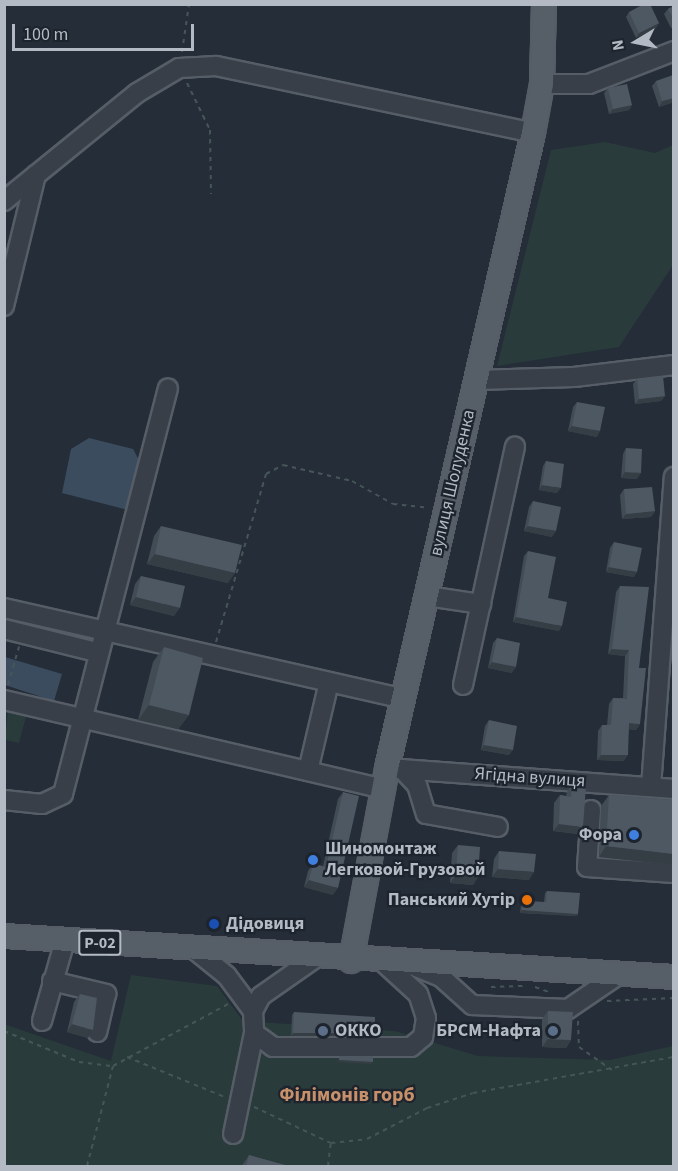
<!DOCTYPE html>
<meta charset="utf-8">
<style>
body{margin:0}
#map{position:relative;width:678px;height:1171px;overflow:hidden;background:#242d38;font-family:"Source Sans 3",sans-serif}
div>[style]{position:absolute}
.green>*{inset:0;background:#293b3b}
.water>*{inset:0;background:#3c4c5f}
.path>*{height:2px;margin-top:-1px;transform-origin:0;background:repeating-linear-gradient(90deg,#465658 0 4.5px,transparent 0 9px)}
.roads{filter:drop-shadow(2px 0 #565d66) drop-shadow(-2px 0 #565d66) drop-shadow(0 2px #565d66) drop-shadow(0 -2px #565d66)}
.minor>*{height:18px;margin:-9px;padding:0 9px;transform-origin:9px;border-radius:9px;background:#383f48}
.major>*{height:22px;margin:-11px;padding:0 11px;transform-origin:11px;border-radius:11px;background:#565e68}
.wall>*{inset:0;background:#424c55}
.shaded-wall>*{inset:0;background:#363e45}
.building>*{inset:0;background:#4d5863}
.dots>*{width:16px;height:16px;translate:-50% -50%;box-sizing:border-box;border:3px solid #1d242d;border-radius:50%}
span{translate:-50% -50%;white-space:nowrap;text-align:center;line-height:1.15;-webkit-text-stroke:4.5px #1d242d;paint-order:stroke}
.shield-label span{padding:2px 4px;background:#1d242d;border:2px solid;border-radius:4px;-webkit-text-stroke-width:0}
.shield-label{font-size:16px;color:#b3bac4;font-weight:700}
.street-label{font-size:18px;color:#b3bac4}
.poi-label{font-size:18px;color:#b3bac4;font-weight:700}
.right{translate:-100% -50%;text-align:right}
.left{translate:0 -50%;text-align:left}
.neighbourhood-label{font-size:20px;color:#c7906b;font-weight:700}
.frame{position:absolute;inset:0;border:6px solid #b3bac4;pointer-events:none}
.north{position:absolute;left:606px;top:12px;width:60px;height:60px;-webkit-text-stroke:4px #1d242d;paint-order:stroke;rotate:260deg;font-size:16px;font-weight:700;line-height:24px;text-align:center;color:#b3bac4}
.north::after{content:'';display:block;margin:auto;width:21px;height:27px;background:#b3bac4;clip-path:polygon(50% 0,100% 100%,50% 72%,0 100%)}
.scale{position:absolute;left:12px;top:24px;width:182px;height:27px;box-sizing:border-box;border:3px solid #b3bac4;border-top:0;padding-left:8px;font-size:18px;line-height:21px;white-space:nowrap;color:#b3bac4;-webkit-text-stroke:4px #1d242d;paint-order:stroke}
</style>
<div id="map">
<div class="green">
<i style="clip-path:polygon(605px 142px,655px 153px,673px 145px,673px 265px,619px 347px,497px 366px,551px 150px)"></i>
<i style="clip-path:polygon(8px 709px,27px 713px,19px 743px,5px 740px)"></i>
<i style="clip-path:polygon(131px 975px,217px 986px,243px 1021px,395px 1031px,478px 1056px,610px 1060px,673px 1046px,673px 1166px,5px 1166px,4px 1024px,111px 1061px)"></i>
</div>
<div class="water">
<i style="clip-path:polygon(89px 438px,133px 449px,140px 462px,128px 510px,62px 493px,71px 449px)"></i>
<i style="clip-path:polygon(5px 657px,62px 674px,54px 701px,5px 685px)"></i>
</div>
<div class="path">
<i style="left:182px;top:52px;width:49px;rotate:-81.7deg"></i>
<i style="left:187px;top:83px;width:52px;rotate:63.9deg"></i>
<i style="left:210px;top:130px;width:64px;rotate:89.1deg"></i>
<i style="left:216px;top:642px;width:175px;rotate:-73.4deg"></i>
<i style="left:266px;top:474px;width:19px;rotate:-28deg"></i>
<i style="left:283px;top:465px;width:71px;rotate:13.1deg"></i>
<i style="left:352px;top:481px;width:47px;rotate:29.3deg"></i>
<i style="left:393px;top:504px;width:36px;rotate:6deg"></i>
<i style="left:8px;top:685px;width:40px;rotate:-74deg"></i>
<i style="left:491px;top:987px;width:35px;rotate:-2deg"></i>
<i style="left:535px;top:987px;width:15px;rotate:20deg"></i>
<i style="left:607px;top:1001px;width:67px;rotate:-2.6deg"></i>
<i style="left:578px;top:1021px;width:26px;rotate:88deg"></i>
<i style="left:579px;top:1047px;width:40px;rotate:34.9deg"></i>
<i style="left:4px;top:1031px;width:81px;rotate:22.5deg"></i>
<i style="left:79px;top:1062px;width:34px;rotate:7deg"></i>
<i style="left:113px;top:1066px;width:131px;rotate:-28.3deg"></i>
<i style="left:127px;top:1057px;width:106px;rotate:22.2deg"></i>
<i style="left:254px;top:1107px;width:85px;rotate:25.1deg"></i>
<i style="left:331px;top:1143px;width:36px;rotate:-6deg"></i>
<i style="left:367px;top:1139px;width:68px;rotate:-27.3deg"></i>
<i style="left:427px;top:1108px;width:48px;rotate:-18.1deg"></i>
<i style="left:473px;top:1093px;width:204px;rotate:-10.2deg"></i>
<i style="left:87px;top:1166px;width:103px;rotate:-75.4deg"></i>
<i style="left:328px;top:1166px;width:23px;rotate:-83deg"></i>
</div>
<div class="roads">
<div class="minor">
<i style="left:542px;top:84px;width:47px"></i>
<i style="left:589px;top:84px;width:91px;rotate:-21.2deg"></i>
<i style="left:4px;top:201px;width:171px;rotate:-39.1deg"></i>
<i style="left:137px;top:93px;width:49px;rotate:-30.8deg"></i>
<i style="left:179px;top:68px;width:37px;rotate:-3deg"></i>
<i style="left:216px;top:66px;width:324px;rotate:11.9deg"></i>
<i style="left:4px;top:306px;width:135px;rotate:-76.3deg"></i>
<i style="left:477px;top:380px;width:97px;rotate:-1.8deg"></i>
<i style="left:574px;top:377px;width:101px;rotate:-6.8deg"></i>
<i style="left:427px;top:596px;width:55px;rotate:8.4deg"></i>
<i style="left:4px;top:608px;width:409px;rotate:12.8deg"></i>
<i style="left:4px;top:629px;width:95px;rotate:14deg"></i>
<i style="left:463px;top:685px;width:244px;rotate:-77.7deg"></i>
<i style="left:4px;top:700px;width:388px;rotate:13.2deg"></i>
<i style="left:387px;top:768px;width:288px;rotate:4.2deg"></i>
<i style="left:402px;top:769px;width:22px;rotate:47deg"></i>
<i style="left:417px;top:785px;width:30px;rotate:73deg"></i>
<i style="left:426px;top:814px;width:73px;rotate:10.2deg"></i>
<i style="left:308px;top:771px;width:91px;rotate:-76.7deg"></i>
<i style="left:651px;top:787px;width:311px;rotate:-85.8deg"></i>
<i style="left:4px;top:800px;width:38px;rotate:6deg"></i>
<i style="left:42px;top:804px;width:23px;rotate:-25deg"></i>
<i style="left:63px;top:794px;width:419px;rotate:-75.5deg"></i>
<i style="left:591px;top:810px;width:57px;rotate:94deg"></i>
<i style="left:587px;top:867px;width:87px;rotate:3.9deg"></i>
<i style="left:195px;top:950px;width:41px;rotate:39.1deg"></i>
<i style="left:227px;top:976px;width:44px;rotate:53.4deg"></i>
<i style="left:253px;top:1011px;width:22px;rotate:87deg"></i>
<i style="left:254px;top:1033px;width:103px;rotate:101.7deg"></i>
<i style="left:411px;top:965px;width:32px;rotate:22deg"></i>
<i style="left:441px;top:977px;width:42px;rotate:42.1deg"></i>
<i style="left:472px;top:1005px;width:96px;rotate:2.4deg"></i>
<i style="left:568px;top:1009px;width:60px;rotate:-34.2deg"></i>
<i style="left:52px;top:981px;width:56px;rotate:13.5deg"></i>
<i style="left:106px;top:994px;width:39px;rotate:103deg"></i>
<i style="left:253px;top:1011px;width:17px;rotate:-62deg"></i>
<i style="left:261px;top:996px;width:66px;rotate:-35.1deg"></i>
<i style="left:42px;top:1021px;width:84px;rotate:-74.1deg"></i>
<i style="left:254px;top:1033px;width:24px;rotate:36deg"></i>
<i style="left:273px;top:1047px;width:138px"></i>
<i style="left:411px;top:1047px;width:16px;rotate:-40deg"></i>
<i style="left:423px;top:1037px;width:19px;rotate:-81deg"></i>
<i style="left:426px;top:1018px;width:25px;rotate:-108deg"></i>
<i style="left:418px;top:994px;width:47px;rotate:-137.6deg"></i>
</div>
<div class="major">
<i style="left:4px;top:936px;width:671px;rotate:3.5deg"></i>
<i style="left:351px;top:961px;width:196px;rotate:-79.4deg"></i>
<i style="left:387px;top:768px;width:652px;rotate:-77.05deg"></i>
<i style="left:533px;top:133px;width:50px;rotate:-79.6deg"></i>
<i style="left:542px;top:84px;width:80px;rotate:-88.6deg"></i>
</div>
</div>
<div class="wall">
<i style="clip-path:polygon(674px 6px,674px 27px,671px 28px,664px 14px,668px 9px)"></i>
<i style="clip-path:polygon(629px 12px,659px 23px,656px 28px,636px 38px,626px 17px)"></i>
<i style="clip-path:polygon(674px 78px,674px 102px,659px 107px,652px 86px,656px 81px)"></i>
<i style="clip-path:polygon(608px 88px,632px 105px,629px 110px,609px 114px,604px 93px)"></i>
<i style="clip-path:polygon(637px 379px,665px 396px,661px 401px,635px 404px,633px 384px)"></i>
<i style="clip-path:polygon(577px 402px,597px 437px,568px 431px,573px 407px)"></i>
<i style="clip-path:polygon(626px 448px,637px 479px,621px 478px,623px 454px)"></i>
<i style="clip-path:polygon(546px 461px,557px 493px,539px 490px,543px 466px)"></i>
<i style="clip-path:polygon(624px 489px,655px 511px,651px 517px,622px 519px,620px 495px)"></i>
<i style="clip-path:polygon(533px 501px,552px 537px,524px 531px,529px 507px)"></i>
<i style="clip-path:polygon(161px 526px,228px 583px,147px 564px,154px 536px)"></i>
<i style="clip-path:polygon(614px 542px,634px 577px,606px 572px,610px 548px)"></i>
<i style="clip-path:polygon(528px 551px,548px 598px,559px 631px,513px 622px,524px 556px)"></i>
<i style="clip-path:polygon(141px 576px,174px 616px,130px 605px,135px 584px)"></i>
<i style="clip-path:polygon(620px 586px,639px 668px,640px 724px,636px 730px,629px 729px,624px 761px,597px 760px,598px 731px,602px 725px,607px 725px,609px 704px,613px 698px,623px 698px,625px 656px,608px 654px,616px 592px)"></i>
<i style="clip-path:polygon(497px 638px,512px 673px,488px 668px,493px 643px)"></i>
<i style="clip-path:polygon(164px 647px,189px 715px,178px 729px,138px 720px,153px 662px)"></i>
<i style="clip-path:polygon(489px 720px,509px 755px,481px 750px,485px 726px)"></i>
<i style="clip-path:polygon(572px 785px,578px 834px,553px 831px,554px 803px,560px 795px,566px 796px,567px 792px)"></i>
<i style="clip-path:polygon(343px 792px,333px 895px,304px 887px,308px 871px,313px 864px,323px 866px,338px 799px)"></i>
<i style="clip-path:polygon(609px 795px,674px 800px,674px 865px,599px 857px,601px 806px)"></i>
<i style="clip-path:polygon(458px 845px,478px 877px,473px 885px,450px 883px,452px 853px)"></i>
<i style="clip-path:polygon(499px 851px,529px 880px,492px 877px,494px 859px)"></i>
<i style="clip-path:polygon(547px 891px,578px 914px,577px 916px,520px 913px,521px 904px,522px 901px,544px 902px,545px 893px)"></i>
<i style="clip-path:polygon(80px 994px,88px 1038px,67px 1032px,74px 1002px)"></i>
<i style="clip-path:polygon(548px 1011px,571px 1040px,566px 1048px,542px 1047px,542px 1019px)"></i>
<i style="clip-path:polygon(294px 1012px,373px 1036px,291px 1036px,292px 1015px)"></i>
<i style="clip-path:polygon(249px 1155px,292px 1167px,241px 1167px)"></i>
</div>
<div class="shaded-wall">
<i style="clip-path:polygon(659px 23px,656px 28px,636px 38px,639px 33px)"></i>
<i style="clip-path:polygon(674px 98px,674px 102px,659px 107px,662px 101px)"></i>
<i style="clip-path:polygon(632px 105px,629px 110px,609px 114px,613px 109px)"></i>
<i style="clip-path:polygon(665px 396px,661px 401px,635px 404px,639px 399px)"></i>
<i style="clip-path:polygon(572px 426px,600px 431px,597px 437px,568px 431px)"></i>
<i style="clip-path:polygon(625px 472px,641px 473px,637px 479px,621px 478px)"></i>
<i style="clip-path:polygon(542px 485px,561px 488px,557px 493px,539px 490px)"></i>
<i style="clip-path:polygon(655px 511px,651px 517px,622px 519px,626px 514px)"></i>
<i style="clip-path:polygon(528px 526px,556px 531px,552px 537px,524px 531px)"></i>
<i style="clip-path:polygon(155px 554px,235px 573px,228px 583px,147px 564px)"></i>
<i style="clip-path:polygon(609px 567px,637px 572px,634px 577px,606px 572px)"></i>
<i style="clip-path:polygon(136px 597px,180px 608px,174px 616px,130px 605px)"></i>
<i style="clip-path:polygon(516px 617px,562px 626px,559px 631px,513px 622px)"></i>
<i style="clip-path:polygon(612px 649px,629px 650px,625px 656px,608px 654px)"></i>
<i style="clip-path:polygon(492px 662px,516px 667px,512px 673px,488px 668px)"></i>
<i style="clip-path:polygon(149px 705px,189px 715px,178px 729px,138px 720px)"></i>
<i style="clip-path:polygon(629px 723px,640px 724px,636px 730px,625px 729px)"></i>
<i style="clip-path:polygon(484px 745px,513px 750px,509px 755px,481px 750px)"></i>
<i style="clip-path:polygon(601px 755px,628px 755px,624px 761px,597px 760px)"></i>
<i style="clip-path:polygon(559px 824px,583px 827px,578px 834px,553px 831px)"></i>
<i style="clip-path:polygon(606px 846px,674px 854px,674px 865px,599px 857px)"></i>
<i style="clip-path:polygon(498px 869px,534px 872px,529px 880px,492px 877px)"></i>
<i style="clip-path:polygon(456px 875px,478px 877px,473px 885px,450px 883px)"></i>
<i style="clip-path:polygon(309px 880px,338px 888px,333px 895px,304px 887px)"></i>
<i style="clip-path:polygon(522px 910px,578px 914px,577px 916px,520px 913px)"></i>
<i style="clip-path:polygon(72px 1024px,93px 1030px,88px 1038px,67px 1032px)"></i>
<i style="clip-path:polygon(293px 1033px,375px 1033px,373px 1036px,291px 1036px)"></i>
<i style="clip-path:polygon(548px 1039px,571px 1040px,566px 1048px,542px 1047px)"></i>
<i style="clip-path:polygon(339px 1060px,373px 1062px,371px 1064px,337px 1062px)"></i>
</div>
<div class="building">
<i style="clip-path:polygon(644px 4px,650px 4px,659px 23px,639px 33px,629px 12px)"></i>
<i style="clip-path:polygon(674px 6px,674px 20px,668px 9px)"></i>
<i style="clip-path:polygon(673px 75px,674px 78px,674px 98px,662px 101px,656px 81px)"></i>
<i style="clip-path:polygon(627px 84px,632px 105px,613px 109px,608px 88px)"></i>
<i style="clip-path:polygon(663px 376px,665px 396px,639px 399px,637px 379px)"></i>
<i style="clip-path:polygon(577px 402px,605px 407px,600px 431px,572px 426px)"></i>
<i style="clip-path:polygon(626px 448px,642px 449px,641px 473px,625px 472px)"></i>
<i style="clip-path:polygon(546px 461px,564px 464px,561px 488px,542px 485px)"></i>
<i style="clip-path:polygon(652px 487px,655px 511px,626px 514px,624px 489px)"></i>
<i style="clip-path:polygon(533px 501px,561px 507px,556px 531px,528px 526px)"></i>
<i style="clip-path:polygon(161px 526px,242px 545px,235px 573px,155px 554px)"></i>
<i style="clip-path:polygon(614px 542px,642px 548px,637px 572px,609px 567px)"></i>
<i style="clip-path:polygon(528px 551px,556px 557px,548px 598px,567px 602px,562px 626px,516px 617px)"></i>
<i style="clip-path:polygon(141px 576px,185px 586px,180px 608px,136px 597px)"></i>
<i style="clip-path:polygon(620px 586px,649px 587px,639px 668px,646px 668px,640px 724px,629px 723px,628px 755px,601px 755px,602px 725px,611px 725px,613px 698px,627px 699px,629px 650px,612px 649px)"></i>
<i style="clip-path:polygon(497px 638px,520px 643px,516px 667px,492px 662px)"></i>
<i style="clip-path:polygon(164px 647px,203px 658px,189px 715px,149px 705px)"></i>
<i style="clip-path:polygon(489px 720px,517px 726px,513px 750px,484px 745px)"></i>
<i style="clip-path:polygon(572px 785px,586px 786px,583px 827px,559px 824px,560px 795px,571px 797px)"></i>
<i style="clip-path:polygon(343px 792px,359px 796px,338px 888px,309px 880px,313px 864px,326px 867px)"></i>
<i style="clip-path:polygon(609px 795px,674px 800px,674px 854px,606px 846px)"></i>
<i style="clip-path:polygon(458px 845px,480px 847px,478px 877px,456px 875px)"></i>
<i style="clip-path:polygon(499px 851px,536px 854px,534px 872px,498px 869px)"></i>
<i style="clip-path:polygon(547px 891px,580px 893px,578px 914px,522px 910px,522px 901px,546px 902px)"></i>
<i style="clip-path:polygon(80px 994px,97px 998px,93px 1030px,72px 1024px)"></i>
<i style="clip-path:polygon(548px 1011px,573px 1012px,571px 1040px,548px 1039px)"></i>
<i style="clip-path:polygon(294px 1012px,375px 1017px,375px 1033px,293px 1033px)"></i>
<i style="clip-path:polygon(339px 1056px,373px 1056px,373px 1062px,339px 1060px)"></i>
<i style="clip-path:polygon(249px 1155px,292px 1167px,246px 1167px)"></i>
</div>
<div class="dots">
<i style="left:634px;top:835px;background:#3f7fe0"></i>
<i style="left:313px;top:860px;background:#3f7fe0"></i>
<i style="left:527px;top:900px;background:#e8710a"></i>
<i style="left:214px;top:924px;background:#1a4fb4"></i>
<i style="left:323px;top:1031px;background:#5c6f8a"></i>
<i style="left:553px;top:1031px;background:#5c6f8a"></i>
</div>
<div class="shield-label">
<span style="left:100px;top:943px">Р-02</span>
</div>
<div class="street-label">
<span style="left:453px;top:483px;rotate:-77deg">вулиця Шолуденка</span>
<span style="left:530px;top:778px;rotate:4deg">Ягідна вулиця</span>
</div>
<div class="poi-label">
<span class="right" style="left:622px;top:835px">Фора</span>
<span class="left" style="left:325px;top:860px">Шиномонтаж<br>Легковой-Грузовой</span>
<span class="right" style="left:515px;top:900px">Панський Хутір</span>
<span class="left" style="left:226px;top:924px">Дідовиця</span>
<span class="left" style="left:335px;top:1031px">ОККО</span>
<span class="right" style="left:541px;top:1031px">БРСМ-Нафта</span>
</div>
<div class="neighbourhood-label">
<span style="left:347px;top:1095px">Філімонів горб</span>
</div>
<div class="frame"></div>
<div class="north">N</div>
<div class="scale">100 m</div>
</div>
